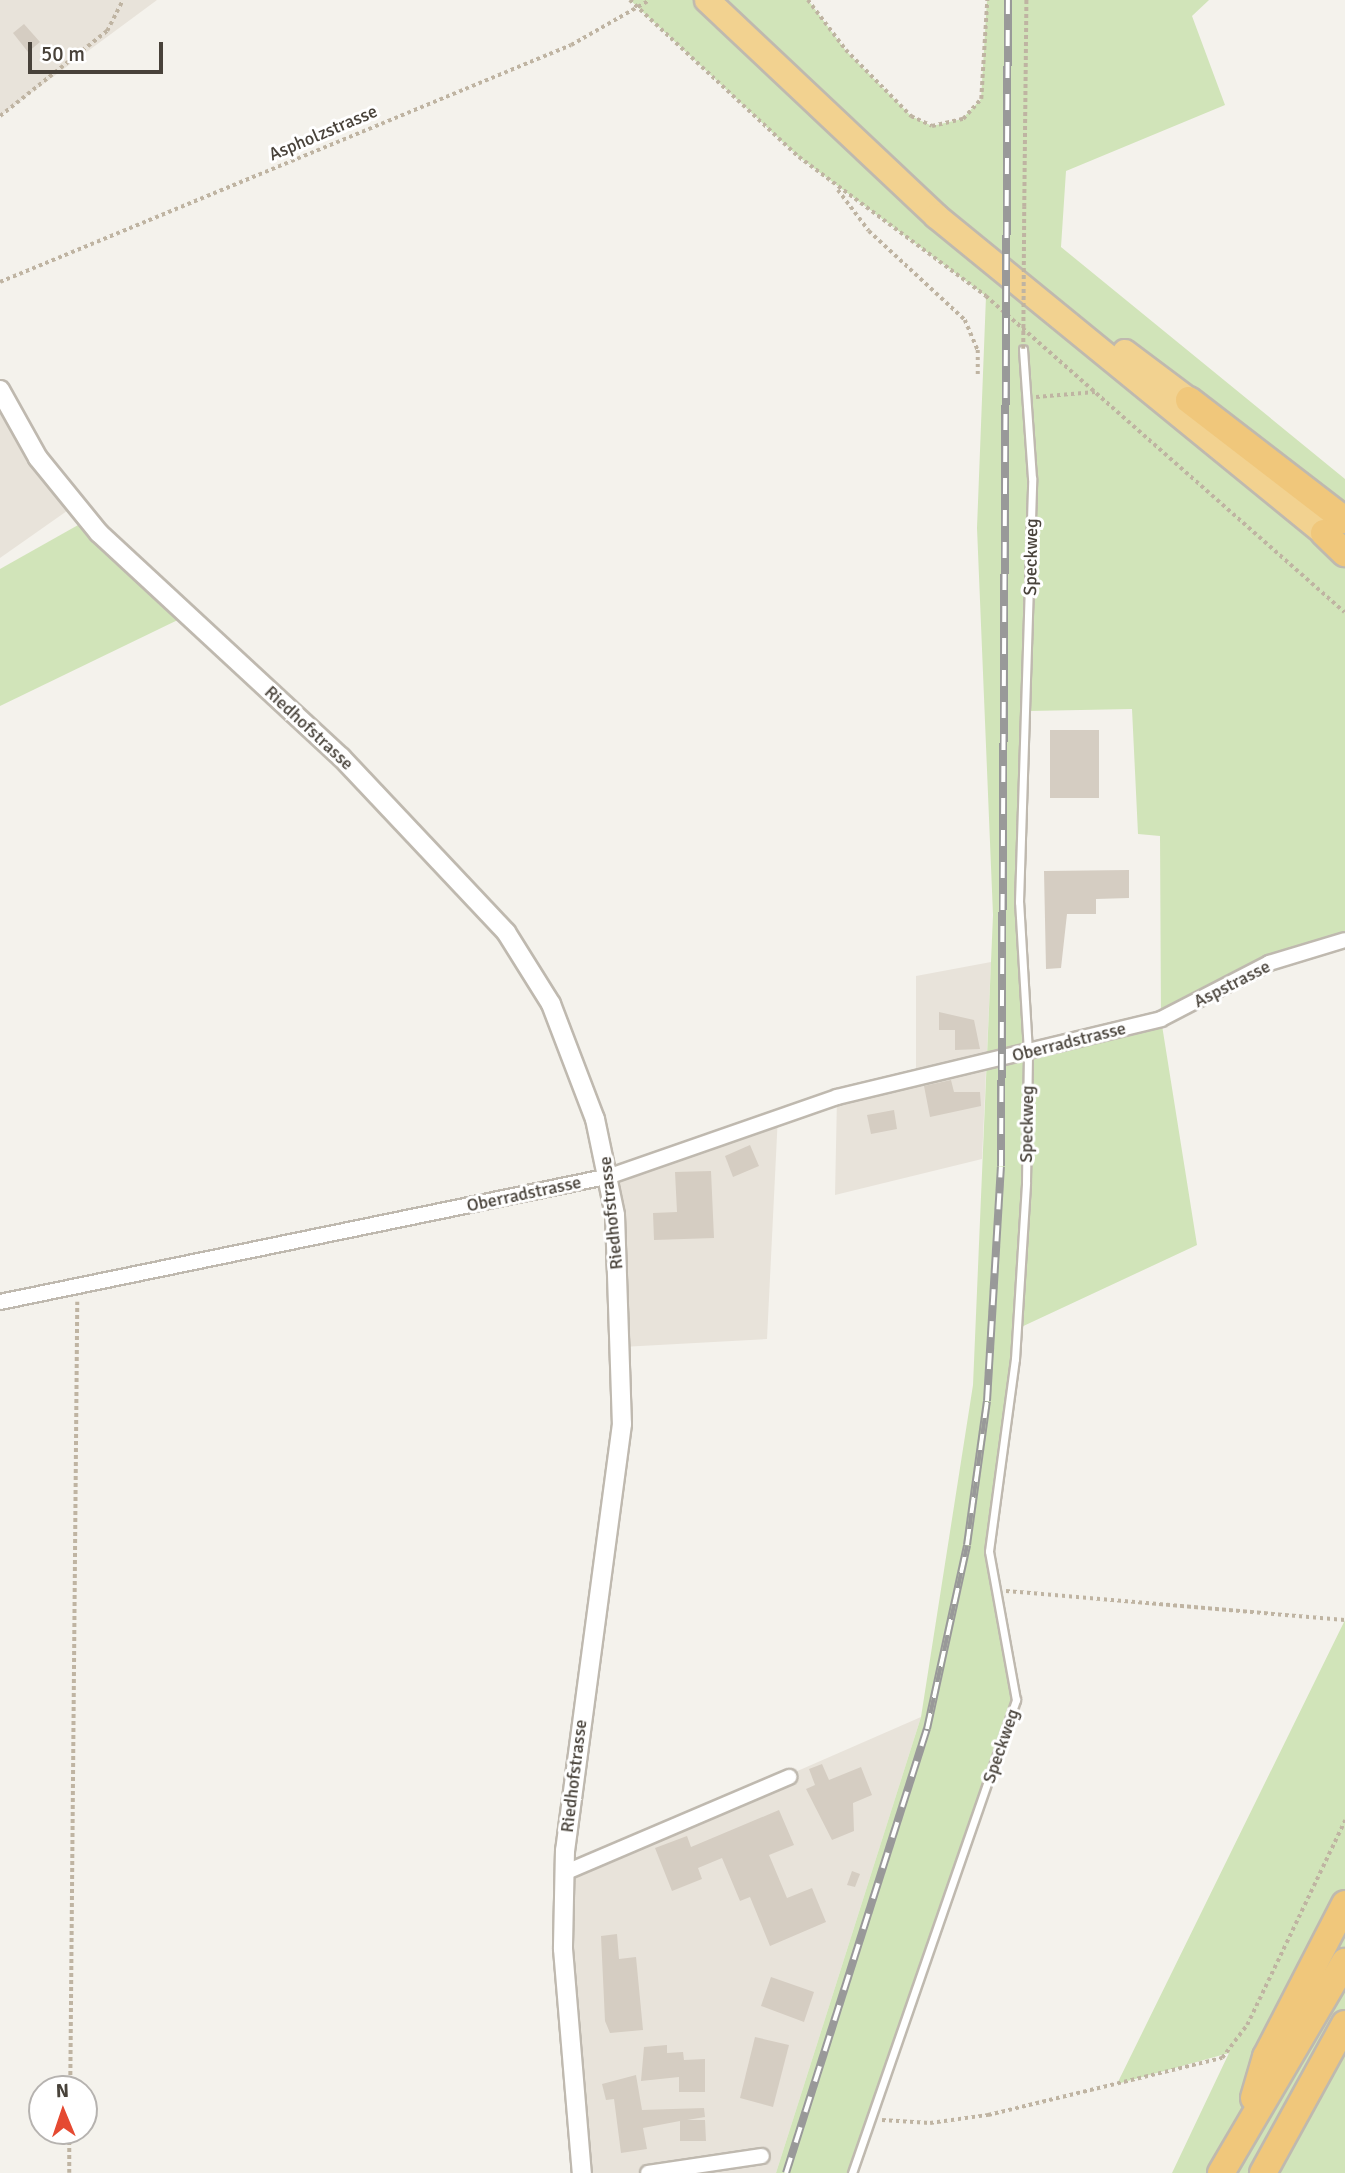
<!DOCTYPE html>
<style>
body{margin:0}
#map{position:relative;width:1345px;height:2173px;overflow:hidden;background:#f4f2ec;font-family:Signika,sans-serif}
div>[style]{position:absolute}
.residential>*{inset:0;background:#e8e3da}
.green>*{inset:0;background:#d1e4b9}
.building>*{inset:0;background:#d5cdc2}
.path>*{height:3.5px;margin-top:-1.75px;transform-origin:0;background:repeating-linear-gradient(90deg,#bfb4a2 0 3.5px,transparent 0 7px)}
.roads{filter:drop-shadow(2px 0 #bfb9af) drop-shadow(-2px 0 #bfb9af) drop-shadow(0 2px #bfb9af) drop-shadow(0 -2px #bfb9af)}
.service>*{height:7px;margin:-3.5px;padding:0 3.5px;transform-origin:3.5px;border-radius:3.5px;background:#fff}
.minor>*{height:14px;margin:-7px;padding:0 7px;transform-origin:7px;border-radius:7px;background:#fff}
.tertiary>*{height:18px;margin:-9px;padding:0 9px;transform-origin:9px;border-radius:9px;background:#fff}
.trunk>*{height:24px;margin:-12px;padding:0 12px;transform-origin:12px;border-radius:12px;background:#f2d290}
.motorway>*{height:26px;margin:-13px;padding:0 13px;transform-origin:13px;border-radius:13px;background:#f0c77b}
.rail>*{height:8px;margin-top:-4px;transform-origin:0;background:repeating-linear-gradient(90deg,#fff 0 16px,#999 0 32px);box-sizing:border-box;border-block:2px solid #999}
.path-bridge>*{height:3.5px;margin-top:-1.75px;transform-origin:0;background:repeating-linear-gradient(90deg,#bfb4a2 0 3.5px,transparent 0 7px)}
span{translate:-50% -50%;white-space:nowrap;text-align:center;line-height:1.15;-webkit-text-stroke:6px #fff;paint-order:stroke}
.street-label{font-size:18px;color:#48423a}
.north{position:absolute;left:28px;top:2075px;width:70px;height:70px;box-sizing:border-box;background:#fff;border:2px solid #b6b3b0;border-radius:50%;rotate:358deg;font-size:19px;font-weight:700;line-height:28px;text-align:center;color:#48423a}
.north::after{content:'';display:block;margin:auto;width:24px;height:32px;background:#e54a32;clip-path:polygon(50% 0,100% 100%,50% 72%,0 100%)}
.scale{position:absolute;left:28px;top:42px;width:135px;height:32px;box-sizing:border-box;border:4px solid #48423a;border-top:0;padding-left:9px;font-size:21px;line-height:24px;white-space:nowrap;color:#48423a;-webkit-text-stroke:5px #fff;paint-order:stroke}
</style>
<div id="map">
<div class="residential">
<i style="clip-path:polygon(0 0,157px 0,0 116px)"></i>
<i style="clip-path:polygon(0 390px,74px 506px,0 558px)"></i>
<i style="clip-path:polygon(991px 962px,982px 1159px,835px 1195px,837px 1097px,916px 1079px,916px 976px)"></i>
<i style="clip-path:polygon(778px 1115px,767px 1339px,622px 1347px,610px 1176px)"></i>
<i style="clip-path:polygon(921px 1717px,776px 2173px,582px 2173px,564px 1873px)"></i>
</div>
<div class="green">
<i style="clip-path:polygon(evenodd,630px 0,808px 0,846px 51px,911px 116px,932px 126px,962px 119px,981px 99px,987px 0,1209px 0,1192px 16px,1225px 105px,1066px 171px,1061px 247px,1345px 479px,1345px 940px,1286px 957px,1161px 1019px,1197px 1245px,1017px 1329px,989px 1551px,1016px 1700px,1013px 1721px,920px 1965px,852px 2173px,776px 2173px,921px 1717px,973px 1385px,993px 915px,977px 528px,986px 296px,799px 157px,630px 0,1132px 709px,1138px 834px,1160px 836px,1161px 1019px,1028px 1051px,1019px 902px,1029px 711px,1132px 709px)"></i>
<i style="clip-path:polygon(87px 520px,186px 616px,0 706px,0 569px)"></i>
<i style="clip-path:polygon(1345px 1620px,1345px 2173px,1172px 2173px,1229px 2053px,1117px 2084px)"></i>
</div>
<div class="building">
<i style="clip-path:polygon(24px 24px,40px 42px,28px 52px,13px 33px)"></i>
<i style="clip-path:polygon(1050px 730px,1099px 730px,1099px 798px,1050px 798px)"></i>
<i style="clip-path:polygon(1129px 870px,1129px 898px,1096px 899px,1096px 914px,1067px 914px,1061px 968px,1046px 969px,1044px 871px)"></i>
<i style="clip-path:polygon(939px 1012px,974px 1020px,980px 1049px,955px 1050px,955px 1030px,939px 1030px)"></i>
<i style="clip-path:polygon(951px 1080px,954px 1092px,980px 1092px,981px 1106px,930px 1117px,924px 1086px)"></i>
<i style="clip-path:polygon(894px 1110px,897px 1129px,871px 1134px,867px 1115px)"></i>
<i style="clip-path:polygon(750px 1145px,759px 1166px,733px 1177px,725px 1156px)"></i>
<i style="clip-path:polygon(711px 1171px,714px 1238px,654px 1240px,653px 1213px,677px 1212px,675px 1172px)"></i>
<i style="clip-path:polygon(822px 1764px,829px 1780px,861px 1767px,872px 1795px,853px 1803px,854px 1831px,832px 1840px,806px 1789px,815px 1785px,809px 1769px)"></i>
<i style="clip-path:polygon(779px 1810px,794px 1845px,769px 1855px,787px 1898px,812px 1888px,826px 1922px,770px 1946px,750px 1897px,740px 1901px,722px 1858px,698px 1868px,702px 1879px,672px 1891px,655px 1848px,687px 1836px,691px 1847px)"></i>
<i style="clip-path:polygon(852px 1871px,860px 1874px,855px 1887px,847px 1885px)"></i>
<i style="clip-path:polygon(617px 1934px,619px 1959px,636px 1957px,643px 2030px,610px 2033px,605px 2021px,601px 1936px)"></i>
<i style="clip-path:polygon(771px 1977px,814px 1992px,804px 2022px,761px 2006px)"></i>
<i style="clip-path:polygon(755px 2037px,789px 2045px,773px 2107px,740px 2098px)"></i>
<i style="clip-path:polygon(667px 2045px,667px 2053px,683px 2052px,684px 2060px,705px 2059px,705px 2092px,679px 2092px,679px 2077px,641px 2081px,644px 2047px)"></i>
<i style="clip-path:polygon(636px 2075px,642px 2110px,704px 2108px,705px 2117px,687px 2120px,705px 2120px,706px 2141px,680px 2141px,680px 2121px,643px 2128px,647px 2149px,621px 2153px,614px 2099px,606px 2100px,602px 2084px)"></i>
</div>
<div class="path">
<i style="left:630px;top:0;width:231px;rotate:42.9deg"></i>
<i style="left:799px;top:157px;width:233px;rotate:36.6deg"></i>
<i style="left:986px;top:296px;width:478px;rotate:41.4deg"></i>
<i style="left:808px;top:0;width:63px;rotate:52.8deg"></i>
<i style="left:846px;top:50px;width:93px;rotate:45.4deg"></i>
<i style="left:911px;top:116px;width:23px;rotate:25deg"></i>
<i style="left:932px;top:126px;width:32px;rotate:-13deg"></i>
<i style="left:963px;top:119px;width:27px;rotate:-48deg"></i>
<i style="left:981px;top:99px;width:99px;rotate:-86.5deg"></i>
<i style="left:0;top:116px;width:137px;rotate:-38.5deg"></i>
<i style="left:107px;top:31px;width:35px;rotate:-63deg"></i>
<i style="left:838px;top:190px;width:51px;rotate:52.9deg"></i>
<i style="left:869px;top:231px;width:131px;rotate:42.8deg"></i>
<i style="left:965px;top:320px;width:33px;rotate:67deg"></i>
<i style="left:978px;top:350px;width:28px;rotate:90deg"></i>
<i style="left:1024px;top:207px;width:207px;rotate:-89.4deg"></i>
<i style="left:0;top:282px;width:618px;rotate:-22.54deg"></i>
<i style="left:571px;top:45px;width:91px;rotate:-29.7deg"></i>
<i style="left:1036px;top:397px;width:59px;rotate:-4.8deg"></i>
<i style="left:1006px;top:1591px;width:340px;rotate:4.9deg"></i>
<i style="left:70px;top:2089px;width:787px;rotate:-89.49deg"></i>
<i style="left:882px;top:2120px;width:48px;rotate:3.6deg"></i>
<i style="left:930px;top:2123px;width:59px;rotate:-7.9deg"></i>
<i style="left:988px;top:2115px;width:241px;rotate:-13.7deg"></i>
<i style="left:1222px;top:2058px;width:41px;rotate:-52.9deg"></i>
<i style="left:1247px;top:2025px;width:227px;rotate:-64.4deg"></i>
<i style="left:69px;top:2173px;width:42px;rotate:-90deg"></i>
</div>
<div class="roads">
<div class="service">
<i style="left:852px;top:2173px;width:501px;rotate:-70.88deg"></i>
<i style="left:1016px;top:1700px;width:151px;rotate:-100.3deg"></i>
<i style="left:989px;top:1551px;width:194px;rotate:-82.3deg"></i>
<i style="left:1015px;top:1359px;width:177px;rotate:-86.4deg"></i>
<i style="left:1026px;top:1182px;width:130px;rotate:-89.1deg"></i>
<i style="left:1028px;top:1052px;width:150px;rotate:-93.4deg"></i>
<i style="left:1019px;top:902px;width:424px;rotate:-88.2deg"></i>
<i style="left:1032px;top:478px;width:129px;rotate:-94deg"></i>
</div>
<div class="minor">
<i style="left:0;top:1302px;width:623px;rotate:-11.67deg"></i>
<i style="left:610px;top:1176px;width:240px;rotate:-19.2deg"></i>
<i style="left:837px;top:1097px;width:333px;rotate:-13.5deg"></i>
<i style="left:1161px;top:1019px;width:122px;rotate:-27.4deg"></i>
<i style="left:1269px;top:963px;width:79px;rotate:-16.8deg"></i>
<i style="left:564px;top:1873px;width:245px;rotate:-23.1deg"></i>
<i style="left:648px;top:2173px;width:115px;rotate:-8.5deg"></i>
</div>
<div class="tertiary">
<i style="left:0;top:390px;width:78px;rotate:60.8deg"></i>
<i style="left:38px;top:458px;width:97px;rotate:50.9deg"></i>
<i style="left:99px;top:533px;width:330px;rotate:42.8deg"></i>
<i style="left:341px;top:757px;width:241px;rotate:46.7deg"></i>
<i style="left:506px;top:932px;width:85px;rotate:58deg"></i>
<i style="left:551px;top:1004px;width:123px;rotate:69.1deg"></i>
<i style="left:595px;top:1119px;width:98px;rotate:78.2deg"></i>
<i style="left:615px;top:1215px;width:209px;rotate:88.1deg"></i>
<i style="left:622px;top:1424px;width:430px;rotate:97.6deg"></i>
<i style="left:565px;top:1850px;width:99px;rotate:91.2deg"></i>
<i style="left:563px;top:1949px;width:225px;rotate:85.2deg"></i>
</div>
<div class="trunk">
<i style="left:707px;top:0;width:315px;rotate:43.3deg"></i>
<i style="left:936px;top:216px;width:501px;rotate:39.25deg"></i>
<i style="left:1125px;top:352px;width:80px;rotate:36.9deg"></i>
</div>
<div class="motorway">
<i style="left:1189px;top:400px;width:197px;rotate:37.6deg"></i>
<i style="left:1324px;top:533px;width:29px;rotate:44deg"></i>
<i style="left:1254px;top:2098px;width:43px;rotate:-73.7deg"></i>
<i style="left:1266px;top:2057px;width:172px;rotate:-62.7deg"></i>
<i style="left:1221px;top:2173px;width:245px;rotate:-59.6deg"></i>
<i style="left:1263px;top:2173px;width:170px;rotate:-61.2deg"></i>
</div>
</div>
<div class="rail">
<i style="left:786px;top:2173px;width:466px;rotate:-72.4deg"></i>
<i style="left:927px;top:1729px;width:188px;rotate:-77.7deg"></i>
<i style="left:967px;top:1545px;width:145px;rotate:-82.1deg"></i>
<i style="left:987px;top:1401px;width:235px;rotate:-86.6deg"></i>
<i style="left:1001px;top:1166px;width:1166px;rotate:-89.66deg"></i>
</div>
<div class="path-bridge">
<i style="left:1023px;top:349px;width:142px;rotate:-89.6deg"></i>
</div>
<div class="street-label">
<span style="left:323px;top:133px;rotate:-23deg">Aspholzstrasse</span>
<span style="left:1031px;top:557px;rotate:-89deg">Speckweg</span>
<span style="left:309px;top:728px;rotate:43deg">Riedhofstrasse</span>
<span style="left:1232px;top:984px;rotate:-27deg">Aspstrasse</span>
<span style="left:1069px;top:1042px;rotate:-14deg">Oberradstrasse</span>
<span style="left:1027px;top:1124px;rotate:-89deg">Speckweg</span>
<span style="left:524px;top:1194px;rotate:-12deg">Oberradstrasse</span>
<span style="left:611px;top:1213px;rotate:-96deg">Riedhofstrasse</span>
<span style="left:1001px;top:1746px;rotate:-71deg">Speckweg</span>
<span style="left:574px;top:1776px;rotate:-83deg">Riedhofstrasse</span>
</div>
<div class="north">N</div>
<div class="scale">50 m</div>
</div>
